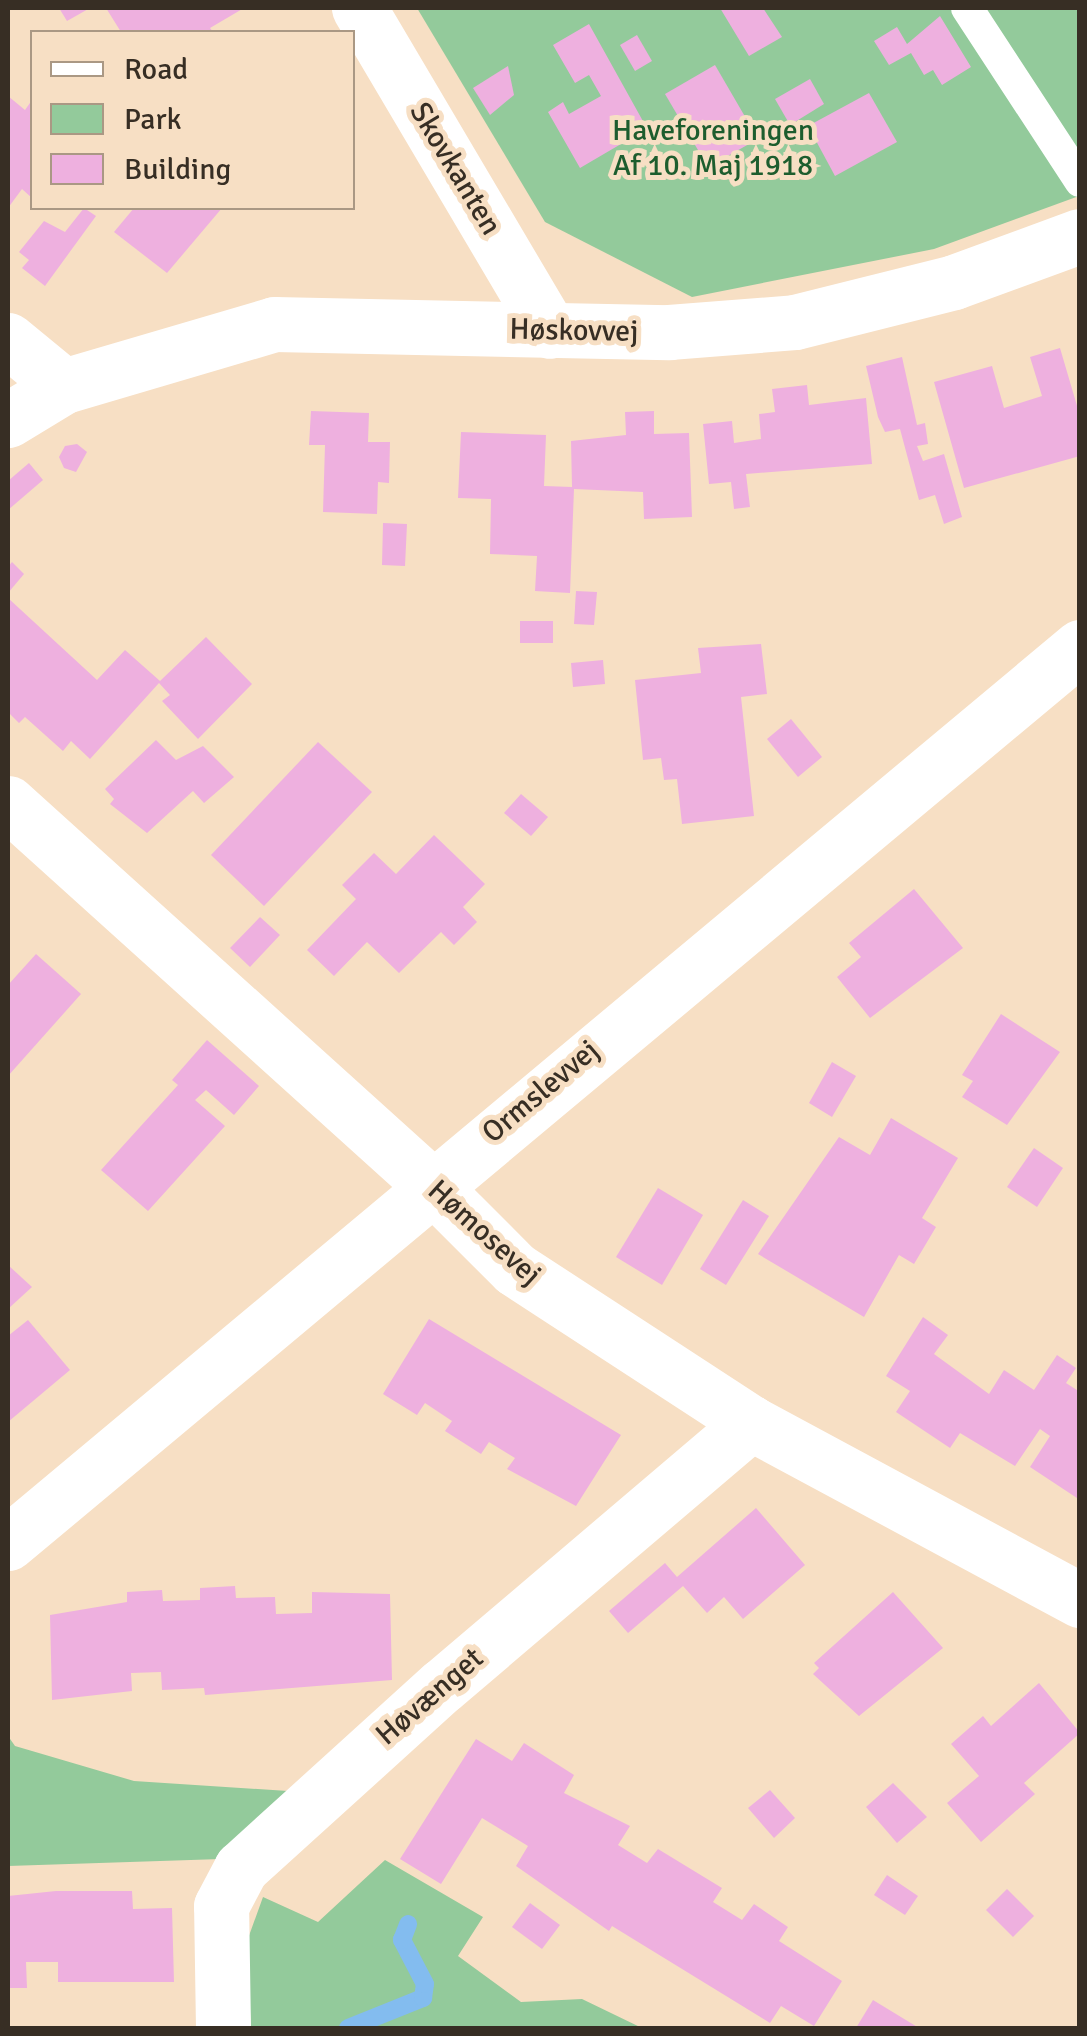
<!DOCTYPE html>
<meta charset="utf-8">
<style>
body{margin:0}
#map{position:relative;width:1087px;height:2036px;overflow:hidden;background:#f7dfc4;font-family:Signika,sans-serif}
div>[style]{position:absolute}
.green>*{inset:0;background:#93ca9b}
.stream>*{height:18px;margin:-9px;padding:0 9px;transform-origin:9px;border-radius:9px;background:#83bcef}
.building>*{inset:0;background:#eeb0df}
.service>*{height:32px;margin:-16px;padding:0 16px;transform-origin:16px;border-radius:16px;background:#fff}
.minor>*{height:55px;margin:-27.5px;padding:0 27.5px;transform-origin:27.5px;border-radius:27.5px;background:#fff}
.tertiary>*{height:55px;margin:-27.5px;padding:0 27.5px;transform-origin:27.5px;border-radius:27.5px;background:#fff}
span{translate:-50% -50%;white-space:nowrap;text-align:center;line-height:1.15;-webkit-text-stroke:10px #f7dfc4;paint-order:stroke}
.park-label{font-size:30px;color:#1d5d2e}
.street-label{font-size:30px;color:#372e24}
.frame{position:absolute;inset:0;border:10px solid #372e24;pointer-events:none}
.legend{position:absolute;left:30px;top:30px;width:325px;height:180px;box-sizing:border-box;background:#f7dfc4;border:2px solid #aa9884;margin:0;padding:12px 18px;list-style:none;font-size:30px;color:#372e24}
.legend li{display:flex;align-items:center;gap:20px;height:50px}
.legend b{width:50px;border:2px solid #aa9884}
</style>
<div id="map">
<div class="green">
<i style="clip-path:polygon(417px 8px,1079px 8px,1079px 196px,934px 249px,692px 297px,545px 222px)"></i>
<i style="clip-path:polygon(8px 1736px,15px 1746px,134px 1781px,288px 1791px,221px 1859px,8px 1866px)"></i>
<i style="clip-path:polygon(385px 1860px,483px 1917px,458px 1956px,521px 2002px,582px 1999px,642px 2028px,251px 2028px,246px 1944px,263px 1897px,318px 1922px)"></i>
</div>
<div class="stream">
<i style="left:348px;top:2028px;width:81px;rotate:-21.8deg"></i>
<i style="left:423px;top:1998px;width:14px;rotate:-82deg"></i>
<i style="left:425px;top:1984px;width:50px;rotate:-117.6deg"></i>
<i style="left:402px;top:1940px;width:17px;rotate:-69deg"></i>
</div>
<div class="building">
<i style="clip-path:polygon(59px 8px,90px 8px,67px 21px)"></i>
<i style="clip-path:polygon(106px 8px,244px 8px,210px 28px,213px 32px,121px 32px)"></i>
<i style="clip-path:polygon(720px 8px,763px 8px,782px 37px,749px 56px)"></i>
<i style="clip-path:polygon(940px 16px,971px 67px,942px 85px,933px 70px,924px 75px,911px 53px,889px 65px,874px 41px,897px 27px,907px 44px)"></i>
<i style="clip-path:polygon(589px 24px,644px 123px,634px 127px,638px 134px,580px 168px,548px 112px,563px 102px,569px 114px,601px 96px,589px 75px,575px 83px,553px 45px)"></i>
<i style="clip-path:polygon(637px 35px,652px 61px,635px 71px,620px 45px)"></i>
<i style="clip-path:polygon(715px 65px,758px 139px,708px 167px,665px 94px)"></i>
<i style="clip-path:polygon(508px 66px,514px 95px,490px 115px,473px 88px)"></i>
<i style="clip-path:polygon(810px 79px,824px 104px,790px 125px,775px 99px)"></i>
<i style="clip-path:polygon(869px 93px,897px 142px,835px 176px,808px 126px)"></i>
<i style="clip-path:polygon(8px 96px,25px 110px,32px 100px,32px 198px,22px 189px,8px 208px)"></i>
<i style="clip-path:polygon(84px 208px,96px 216px,45px 286px,22px 268px,29px 260px,19px 252px,44px 221px,65px 232px)"></i>
<i style="clip-path:polygon(134px 208px,222px 208px,167px 273px,114px 232px)"></i>
<i style="clip-path:polygon(1060px 348px,1080px 416px,1080px 456px,964px 488px,934px 382px,992px 366px,1004px 408px,1042px 396px,1030px 357px)"></i>
<i style="clip-path:polygon(902px 357px,917px 425px,925px 423px,928px 444px,917px 446px,923px 461px,944px 454px,962px 517px,944px 524px,935px 495px,919px 500px,900px 429px,885px 432px,878px 417px,866px 366px)"></i>
<i style="clip-path:polygon(807px 385px,809px 405px,866px 398px,872px 464px,746px 474px,750px 507px,734px 509px,731px 482px,709px 484px,703px 424px,732px 421px,734px 443px,761px 439px,759px 414px,775px 412px,772px 389px)"></i>
<i style="clip-path:polygon(311px 411px,369px 413px,368px 442px,390px 442px,389px 483px,378px 482px,377px 514px,323px 512px,325px 445px,309px 445px)"></i>
<i style="clip-path:polygon(654px 411px,654px 434px,689px 433px,692px 517px,644px 519px,643px 492px,574px 489px,570px 593px,535px 591px,537px 556px,490px 554px,491px 499px,458px 498px,461px 432px,546px 435px,544px 486px,572px 487px,571px 441px,626px 435px,625px 412px)"></i>
<i style="clip-path:polygon(77px 444px,87px 452px,76px 472px,64px 468px,59px 457px,65px 446px)"></i>
<i style="clip-path:polygon(29px 463px,43px 480px,8px 510px,8px 481px)"></i>
<i style="clip-path:polygon(383px 523px,407px 524px,405px 566px,382px 565px)"></i>
<i style="clip-path:polygon(12px 562px,24px 574px,8px 593px,8px 567px)"></i>
<i style="clip-path:polygon(576px 591px,597px 592px,594px 625px,574px 624px)"></i>
<i style="clip-path:polygon(8px 598px,97px 680px,125px 650px,160px 681px,206px 637px,252px 684px,198px 739px,162px 701px,170px 695px,159px 683px,90px 759px,71px 741px,63px 751px,25px 717px,19px 723px,8px 712px)"></i>
<i style="clip-path:polygon(520px 621px,553px 621px,553px 643px,520px 643px)"></i>
<i style="clip-path:polygon(761px 644px,767px 694px,741px 697px,754px 816px,682px 824px,677px 779px,664px 780px,661px 758px,643px 760px,635px 680px,701px 673px,698px 648px)"></i>
<i style="clip-path:polygon(603px 660px,605px 684px,573px 687px,571px 663px)"></i>
<i style="clip-path:polygon(791px 719px,822px 757px,798px 777px,767px 739px)"></i>
<i style="clip-path:polygon(156px 740px,176px 760px,203px 746px,234px 777px,204px 803px,193px 791px,147px 833px,110px 804px,114px 799px,105px 789px)"></i>
<i style="clip-path:polygon(318px 742px,372px 792px,264px 906px,211px 855px)"></i>
<i style="clip-path:polygon(521px 794px,548px 817px,531px 836px,504px 813px)"></i>
<i style="clip-path:polygon(434px 835px,485px 884px,463px 907px,477px 922px,454px 945px,441px 932px,399px 973px,367px 942px,334px 976px,307px 950px,356px 899px,342px 885px,374px 853px,396px 874px)"></i>
<i style="clip-path:polygon(914px 889px,963px 948px,870px 1018px,837px 977px,861px 957px,849px 943px)"></i>
<i style="clip-path:polygon(260px 917px,280px 935px,250px 967px,230px 948px)"></i>
<i style="clip-path:polygon(36px 954px,81px 994px,8px 1076px,8px 985px)"></i>
<i style="clip-path:polygon(1001px 1014px,1060px 1052px,1007px 1125px,962px 1097px,973px 1081px,962px 1075px)"></i>
<i style="clip-path:polygon(207px 1040px,259px 1086px,234px 1115px,206px 1090px,195px 1100px,225px 1126px,148px 1211px,101px 1170px,178px 1085px,172px 1080px)"></i>
<i style="clip-path:polygon(832px 1062px,856px 1076px,832px 1117px,809px 1103px)"></i>
<i style="clip-path:polygon(891px 1118px,958px 1158px,922px 1218px,936px 1227px,914px 1264px,899px 1255px,864px 1317px,758px 1254px,839px 1137px,870px 1155px)"></i>
<i style="clip-path:polygon(1034px 1148px,1063px 1168px,1037px 1207px,1007px 1187px)"></i>
<i style="clip-path:polygon(658px 1188px,703px 1215px,662px 1285px,616px 1257px)"></i>
<i style="clip-path:polygon(743px 1200px,769px 1216px,726px 1285px,700px 1269px)"></i>
<i style="clip-path:polygon(8px 1265px,32px 1287px,8px 1309px)"></i>
<i style="clip-path:polygon(923px 1317px,948px 1335px,934px 1354px,989px 1394px,1004px 1370px,1034px 1390px,1057px 1355px,1076px 1368px,1066px 1383px,1080px 1392px,1080px 1500px,1030px 1467px,1050px 1436px,1040px 1429px,1015px 1466px,960px 1433px,950px 1448px,896px 1412px,910px 1391px,886px 1376px)"></i>
<i style="clip-path:polygon(429px 1319px,621px 1435px,576px 1506px,507px 1469px,515px 1458px,489px 1442px,481px 1454px,445px 1431px,452px 1421px,425px 1403px,417px 1415px,383px 1394px)"></i>
<i style="clip-path:polygon(28px 1320px,70px 1370px,8px 1422px,8px 1336px)"></i>
<i style="clip-path:polygon(756px 1508px,805px 1565px,743px 1619px,724px 1597px,707px 1613px,683px 1586px,628px 1633px,609px 1611px,665px 1563px,677px 1577px)"></i>
<i style="clip-path:polygon(235px 1586px,236px 1598px,275px 1597px,276px 1614px,312px 1613px,312px 1592px,390px 1594px,392px 1680px,205px 1695px,204px 1688px,162px 1690px,161px 1672px,131px 1673px,132px 1691px,52px 1700px,50px 1615px,127px 1602px,127px 1592px,162px 1590px,163px 1601px,200px 1600px,200px 1588px)"></i>
<i style="clip-path:polygon(893px 1592px,943px 1648px,859px 1716px,813px 1674px,819px 1668px,814px 1663px)"></i>
<i style="clip-path:polygon(1039px 1683px,1080px 1733px,1024px 1783px,1035px 1794px,981px 1842px,947px 1803px,979px 1776px,951px 1744px,983px 1716px,991px 1726px)"></i>
<i style="clip-path:polygon(476px 1739px,512px 1761px,524px 1743px,574px 1775px,564px 1793px,630px 1826px,618px 1845px,647px 1863px,658px 1849px,722px 1888px,713px 1902px,742px 1920px,754px 1904px,788px 1927px,779px 1941px,842px 1981px,814px 2026px,781px 2006px,770px 2023px,612px 1926px,609px 1931px,516px 1866px,528px 1846px,482px 1818px,441px 1884px,400px 1859px)"></i>
<i style="clip-path:polygon(893px 1783px,927px 1817px,897px 1843px,866px 1807px)"></i>
<i style="clip-path:polygon(770px 1790px,795px 1818px,774px 1838px,748px 1808px)"></i>
<i style="clip-path:polygon(887px 1875px,918px 1896px,905px 1915px,874px 1895px)"></i>
<i style="clip-path:polygon(1007px 1889px,1034px 1916px,1013px 1937px,986px 1910px)"></i>
<i style="clip-path:polygon(56px 1891px,132px 1891px,133px 1909px,172px 1908px,174px 1982px,58px 1982px,58px 1962px,26px 1962px,27px 1988px,8px 1988px,8px 1896px)"></i>
<i style="clip-path:polygon(530px 1903px,560px 1925px,542px 1949px,512px 1927px)"></i>
<i style="clip-path:polygon(873px 2000px,919px 2028px,856px 2028px)"></i>
</div>
<div class="service">
<i style="left:967px;top:8px;width:207px;rotate:56.8deg"></i>
</div>
<div class="minor">
<i style="left:359px;top:8px;width:375px;rotate:59.4deg"></i>
<i style="left:8px;top:340px;width:72px;rotate:39.4deg"></i>
<i style="left:8px;top:420px;width:66px;rotate:-31.3deg"></i>
<i style="left:64px;top:386px;width:219px;rotate:-16.4deg"></i>
<i style="left:274px;top:324px;width:395px;rotate:1.2deg"></i>
<i style="left:669px;top:332px;width:126px;rotate:-4.5deg"></i>
<i style="left:795px;top:322px;width:164px;rotate:-14.1deg"></i>
<i style="left:954px;top:282px;width:134px;rotate:-20.1deg"></i>
<i style="left:8px;top:803px;width:569px;rotate:42.08deg"></i>
<i style="left:430px;top:1184px;width:120px;rotate:45deg"></i>
<i style="left:515px;top:1269px;width:282px;rotate:33.1deg"></i>
<i style="left:751px;top:1423px;width:374px;rotate:28.3deg"></i>
<i style="left:223px;top:2028px;width:122px;rotate:-90.9deg"></i>
<i style="left:221px;top:1906px;width:43px;rotate:-62.2deg"></i>
<i style="left:241px;top:1868px;width:271px;rotate:-42.2deg"></i>
<i style="left:442px;top:1686px;width:406px;rotate:-40.4deg"></i>
</div>
<div class="tertiary">
<i style="left:8px;top:1543px;width:1397px;rotate:-39.89deg"></i>
</div>
<div class="park-label">
<span style="left:713px;top:148px">Haveforeningen<br>Af 10. Maj 1918</span>
</div>
<div class="street-label">
<span style="left:455px;top:169px;rotate:59deg">Skovkanten</span>
<span style="left:574px;top:331px;rotate:1deg">Høskovvej</span>
<span style="left:541px;top:1092px;rotate:-40deg">Ormslevvej</span>
<span style="left:484px;top:1233px;rotate:42deg">Hømosevej</span>
<span style="left:430px;top:1697px;rotate:-41deg">Høvænget</span>
</div>
<div class="frame"></div>
<ul class="legend">
<li><b style="height:12px;background:#fff"></b>Road</li>
<li><b style="height:28px;background:#93ca9b"></b>Park</li>
<li><b style="height:28px;background:#eeb0df"></b>Building</li>
</ul>
</div>
